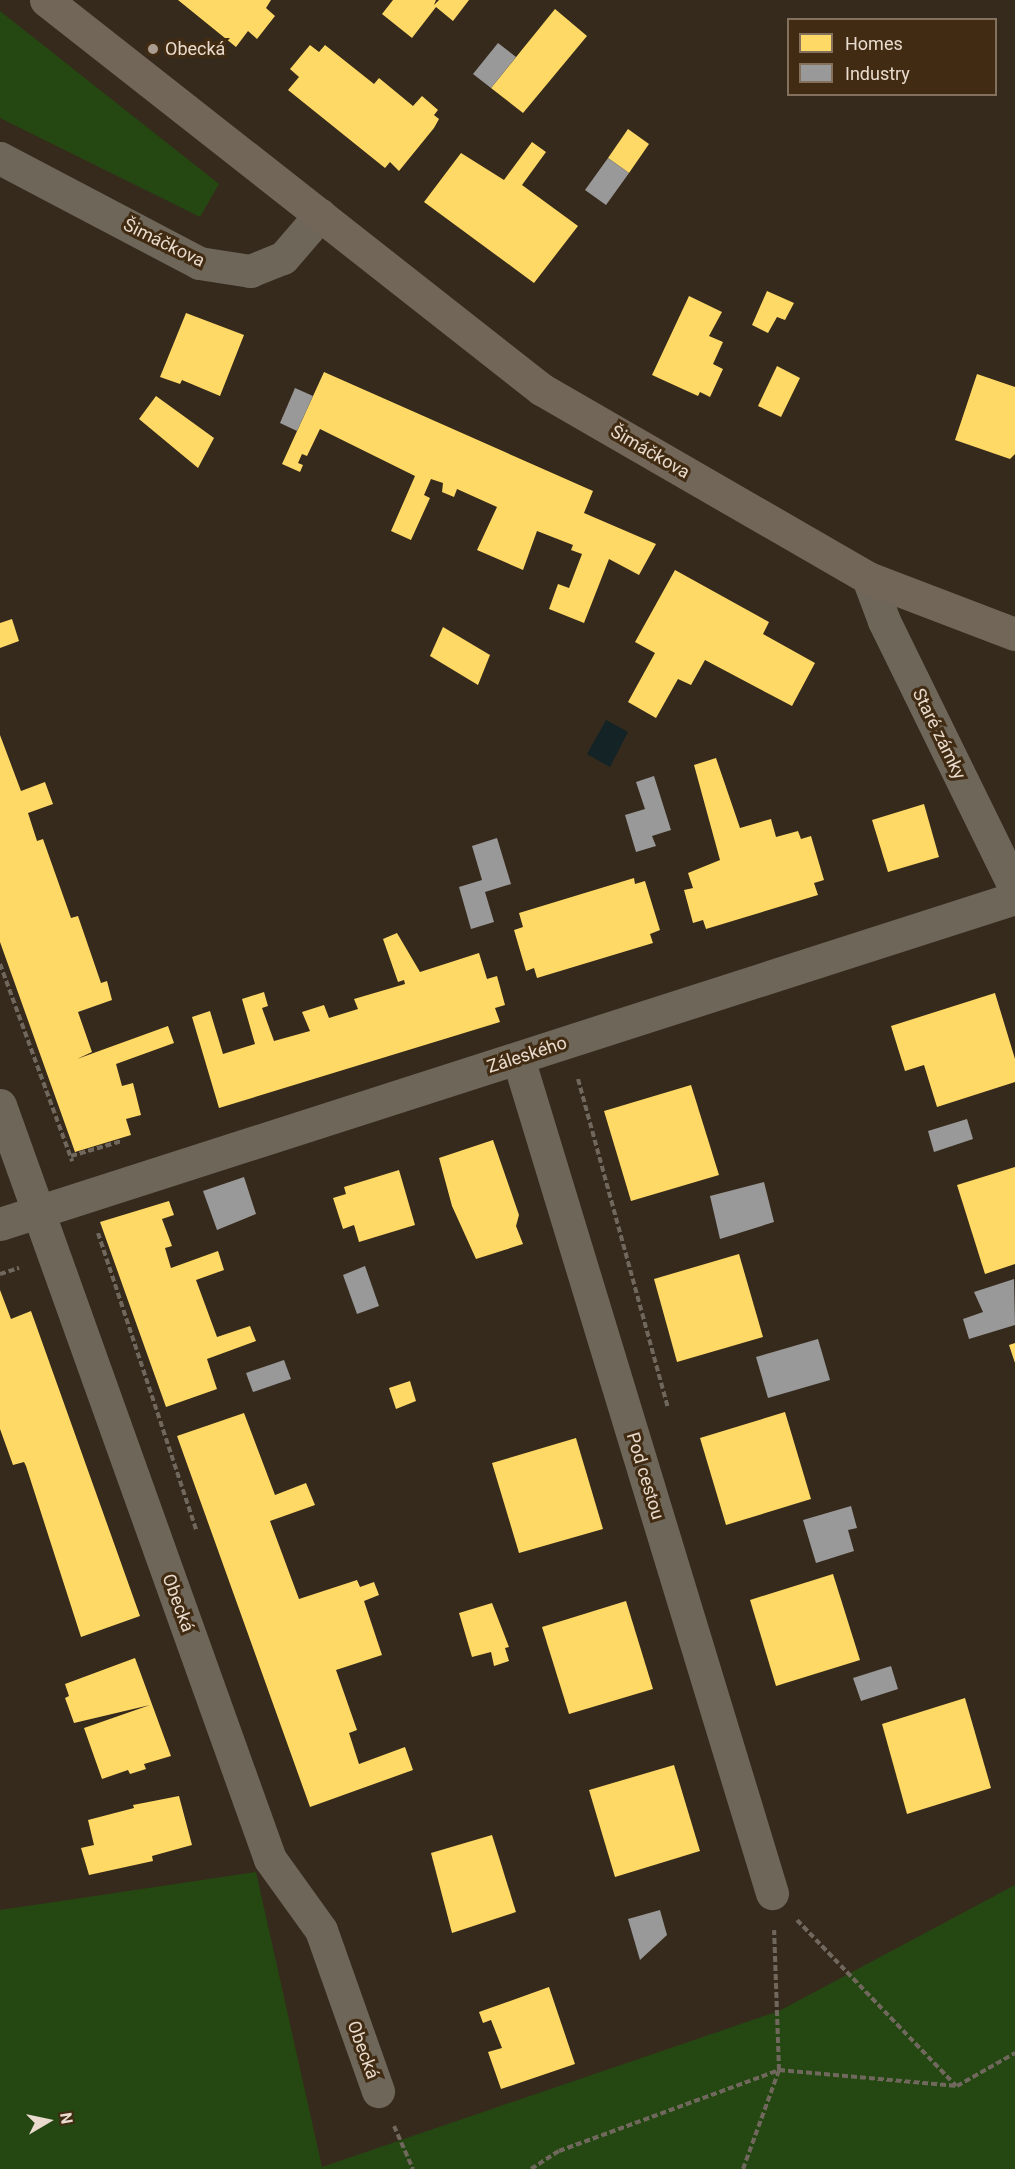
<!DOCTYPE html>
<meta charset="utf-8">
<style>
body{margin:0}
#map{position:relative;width:1015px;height:2169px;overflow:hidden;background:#362a1c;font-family:Roboto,sans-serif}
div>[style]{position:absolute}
.green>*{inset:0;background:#254712}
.water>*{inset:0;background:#132326}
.homes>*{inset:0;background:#ffd966}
.industry>*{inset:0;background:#999}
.path>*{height:4px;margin-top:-2px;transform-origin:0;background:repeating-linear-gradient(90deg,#70685d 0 6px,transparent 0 9px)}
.street>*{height:33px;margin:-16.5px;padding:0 16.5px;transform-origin:16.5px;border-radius:16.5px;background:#6d6659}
.secondary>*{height:33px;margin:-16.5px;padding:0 16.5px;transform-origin:16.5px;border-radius:16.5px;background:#716658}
.dots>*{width:16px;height:16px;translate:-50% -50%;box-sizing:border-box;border:3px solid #412b12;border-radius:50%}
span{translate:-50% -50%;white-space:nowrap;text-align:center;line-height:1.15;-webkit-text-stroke:6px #412b12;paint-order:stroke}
.poi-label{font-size:18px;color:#e9dbcd}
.left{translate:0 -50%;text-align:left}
.street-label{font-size:18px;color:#e9dbcd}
.legend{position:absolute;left:787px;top:18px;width:210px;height:78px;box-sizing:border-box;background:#412b12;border:2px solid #84715d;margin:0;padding:8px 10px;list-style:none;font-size:18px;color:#e9dbcd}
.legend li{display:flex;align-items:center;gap:12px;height:30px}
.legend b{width:30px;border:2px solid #84715d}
.north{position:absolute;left:18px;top:2091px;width:60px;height:60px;-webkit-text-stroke:4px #412b12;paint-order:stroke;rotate:81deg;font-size:16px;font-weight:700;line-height:24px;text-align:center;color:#e9dbcd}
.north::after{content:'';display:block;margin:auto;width:21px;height:27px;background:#e9dbcd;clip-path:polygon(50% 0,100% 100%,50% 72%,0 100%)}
</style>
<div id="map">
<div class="green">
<i style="clip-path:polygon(0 11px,219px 184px,200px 217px,0 118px)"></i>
<i style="clip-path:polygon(256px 1872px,322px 2167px,779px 2011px,1015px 1885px,1015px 2169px,0 2169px,0 1910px)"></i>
</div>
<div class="water">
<i style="clip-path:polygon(606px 720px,628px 732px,610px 767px,587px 754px)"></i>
</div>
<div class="homes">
<i style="clip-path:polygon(178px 0,271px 0,266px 8px,275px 16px,257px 39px,248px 31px,236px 47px)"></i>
<i style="clip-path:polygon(393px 0,436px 0,434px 5px,439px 0,469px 0,453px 21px,436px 7px,412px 38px,382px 14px)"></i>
<i style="clip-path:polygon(555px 9px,587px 36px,523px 113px,491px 88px)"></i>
<i style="clip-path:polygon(310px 45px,319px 52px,325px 45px,374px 84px,379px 78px,413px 106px,422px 96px,438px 110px,434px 115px,439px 119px,434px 128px,399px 171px,390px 162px,385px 168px,288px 90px,299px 77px,290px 69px)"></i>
<i style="clip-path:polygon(628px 129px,649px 144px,629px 173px,608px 158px)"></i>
<i style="clip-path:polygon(532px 142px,546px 152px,522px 185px,578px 226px,534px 283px,424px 202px,461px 153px,504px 180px)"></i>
<i style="clip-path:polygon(767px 291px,794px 303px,785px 320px,777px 317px,768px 333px,752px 325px)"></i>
<i style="clip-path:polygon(689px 296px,722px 312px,709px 336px,723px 342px,713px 364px,723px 369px,710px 397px,700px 392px,698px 396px,652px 375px)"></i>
<i style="clip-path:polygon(186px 313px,244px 335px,220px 396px,182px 380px,180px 384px,160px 377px)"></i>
<i style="clip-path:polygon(777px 366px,800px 378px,781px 417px,758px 406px)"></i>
<i style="clip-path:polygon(324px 372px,593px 491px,584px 513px,656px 544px,639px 575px,609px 559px,584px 623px,549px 609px,558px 584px,569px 588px,582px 554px,571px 550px,573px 545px,537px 531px,523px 570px,477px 550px,497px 507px,457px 489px,454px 497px,442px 492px,443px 483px,431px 479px,424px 495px,430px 498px,411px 540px,391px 531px,415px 476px,320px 429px,307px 456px,302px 454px,298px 463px,303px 465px,300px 472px,282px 464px)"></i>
<i style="clip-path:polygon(977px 374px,1015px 387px,1015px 454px,1010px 459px,955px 440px)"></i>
<i style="clip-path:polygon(156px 396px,214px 438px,198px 468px,139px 419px)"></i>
<i style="clip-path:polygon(675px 570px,769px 622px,763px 634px,815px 663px,792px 706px,705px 660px,691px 685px,678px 679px,656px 718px,628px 702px,655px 653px,635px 642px)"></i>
<i style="clip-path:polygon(12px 619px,19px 641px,0 648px,0 623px)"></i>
<i style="clip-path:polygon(443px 627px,490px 655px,478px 685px,430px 656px)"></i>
<i style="clip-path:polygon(0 735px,21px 791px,45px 782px,53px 804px,28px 813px,37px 841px,43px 839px,71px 918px,78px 916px,101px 983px,107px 981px,112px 1000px,78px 1012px,92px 1052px,77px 1059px,168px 1026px,174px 1043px,116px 1064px,122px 1086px,133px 1083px,141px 1115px,126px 1119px,131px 1135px,75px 1152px,0 942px)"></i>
<i style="clip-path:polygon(716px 758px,740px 828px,771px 819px,776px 837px,798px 831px,801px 839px,811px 836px,824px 880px,814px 883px,818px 895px,706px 929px,703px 920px,693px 923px,684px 890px,693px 888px,688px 873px,720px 860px,694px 765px)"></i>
<i style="clip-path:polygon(924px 804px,939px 857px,888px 872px,872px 820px)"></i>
<i style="clip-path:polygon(634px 878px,635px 884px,645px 881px,660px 930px,650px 934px,653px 943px,537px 978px,534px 968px,526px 971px,514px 930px,523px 927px,519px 913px)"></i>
<i style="clip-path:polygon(397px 933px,420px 972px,479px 953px,487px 979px,497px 976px,505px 1005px,495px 1008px,500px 1022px,219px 1108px,192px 1017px,210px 1011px,223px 1054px,255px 1044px,242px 999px,264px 992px,268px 1006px,262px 1008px,274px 1041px,310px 1031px,302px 1012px,324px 1005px,329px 1018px,358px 1009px,354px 999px,405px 984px,404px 980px,398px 982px,383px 939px)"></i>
<i style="clip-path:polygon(995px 993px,1015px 1059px,1015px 1082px,937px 1107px,924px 1065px,905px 1071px,891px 1026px)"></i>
<i style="clip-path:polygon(691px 1085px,719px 1175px,631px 1201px,604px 1111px)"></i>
<i style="clip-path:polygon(493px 1140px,519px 1215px,516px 1226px,523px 1244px,476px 1259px,452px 1206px,439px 1158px)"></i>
<i style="clip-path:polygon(1015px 1167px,1015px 1264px,985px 1274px,957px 1185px)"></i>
<i style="clip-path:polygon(399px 1170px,415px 1225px,359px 1242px,354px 1225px,343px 1229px,333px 1198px,346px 1194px,344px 1187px)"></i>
<i style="clip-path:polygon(169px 1201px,174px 1215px,162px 1219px,172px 1246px,165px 1248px,171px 1268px,218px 1251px,224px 1270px,196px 1280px,217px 1337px,250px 1326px,256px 1341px,207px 1359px,217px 1389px,166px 1407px,100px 1222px)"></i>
<i style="clip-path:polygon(739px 1254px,763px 1337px,677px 1362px,654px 1279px)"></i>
<i style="clip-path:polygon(0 1290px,11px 1319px,31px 1311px,140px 1616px,81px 1637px,26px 1466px,24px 1462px,13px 1465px,0 1429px)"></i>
<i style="clip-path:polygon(1015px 1343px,1015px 1363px,1009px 1345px)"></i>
<i style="clip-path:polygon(410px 1381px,416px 1401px,396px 1409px,389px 1388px)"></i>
<i style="clip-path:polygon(785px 1412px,811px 1499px,726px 1525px,700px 1438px)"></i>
<i style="clip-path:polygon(244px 1413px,275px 1495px,306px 1483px,315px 1505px,270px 1521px,299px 1599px,357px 1580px,360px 1587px,374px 1582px,379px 1595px,364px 1601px,382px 1655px,336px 1670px,357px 1730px,349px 1733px,359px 1764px,405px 1747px,413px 1770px,310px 1807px,177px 1436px)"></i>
<i style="clip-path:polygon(576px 1438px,603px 1529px,519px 1553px,492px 1463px)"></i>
<i style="clip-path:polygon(833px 1574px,860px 1660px,776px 1686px,750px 1600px)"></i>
<i style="clip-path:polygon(626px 1601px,653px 1689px,569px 1714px,542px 1627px)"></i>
<i style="clip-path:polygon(492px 1603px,509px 1647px,505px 1648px,509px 1661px,494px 1666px,491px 1652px,472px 1657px,459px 1613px)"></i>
<i style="clip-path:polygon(135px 1658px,171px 1756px,144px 1764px,146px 1769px,130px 1774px,128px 1770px,102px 1779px,84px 1728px,150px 1705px,74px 1723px,65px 1698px,69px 1696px,65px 1684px)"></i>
<i style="clip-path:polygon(965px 1698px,991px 1788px,907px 1814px,882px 1724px)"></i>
<i style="clip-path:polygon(674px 1765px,700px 1851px,615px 1877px,589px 1790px)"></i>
<i style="clip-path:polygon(179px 1796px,192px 1845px,152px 1856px,153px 1861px,89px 1875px,81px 1848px,94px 1845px,88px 1820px,134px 1808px,133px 1805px)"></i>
<i style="clip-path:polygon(492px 1835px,516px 1912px,452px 1933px,431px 1853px)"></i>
<i style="clip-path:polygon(549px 1987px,575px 2064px,501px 2089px,488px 2052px,502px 2048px,491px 2020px,483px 2023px,479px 2012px)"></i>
</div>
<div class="industry">
<i style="clip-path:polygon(498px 43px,516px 57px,491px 88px,473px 74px)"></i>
<i style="clip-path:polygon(608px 158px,629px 173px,606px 205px,585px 190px)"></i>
<i style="clip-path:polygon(295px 388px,313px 396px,297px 431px,280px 423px)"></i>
<i style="clip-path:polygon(654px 776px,671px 830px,652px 836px,656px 846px,636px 852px,625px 815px,645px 809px,636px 782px)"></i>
<i style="clip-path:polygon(497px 838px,511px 884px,485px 892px,494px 922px,471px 929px,459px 887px,482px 880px,472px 846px)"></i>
<i style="clip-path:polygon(967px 1119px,973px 1139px,934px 1152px,928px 1131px)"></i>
<i style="clip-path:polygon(244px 1177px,256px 1214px,217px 1230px,203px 1191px)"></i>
<i style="clip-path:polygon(764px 1182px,774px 1222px,720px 1239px,710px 1196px)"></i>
<i style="clip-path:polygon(365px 1266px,379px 1306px,357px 1314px,343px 1275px)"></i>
<i style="clip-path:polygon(1014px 1279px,1015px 1325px,969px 1339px,963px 1319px,983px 1312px,974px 1292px)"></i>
<i style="clip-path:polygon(818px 1339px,830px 1380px,768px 1398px,756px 1357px)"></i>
<i style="clip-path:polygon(284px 1360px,291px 1379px,253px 1392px,246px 1373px)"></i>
<i style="clip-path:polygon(851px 1506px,857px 1528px,848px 1530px,854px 1551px,816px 1563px,803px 1520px)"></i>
<i style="clip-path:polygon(891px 1666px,898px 1689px,861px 1701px,853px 1678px)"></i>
<i style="clip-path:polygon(660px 1910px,667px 1935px,640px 1960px,628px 1919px)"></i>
</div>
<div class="path">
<i style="left:0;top:964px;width:210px;rotate:69.9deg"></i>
<i style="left:578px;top:1079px;width:341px;rotate:74.7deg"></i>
<i style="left:71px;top:1156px;width:53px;rotate:-16.4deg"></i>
<i style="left:98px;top:1233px;width:313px;rotate:71.7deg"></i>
<i style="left:0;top:1274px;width:20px;rotate:-18deg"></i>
<i style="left:797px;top:1920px;width:230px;rotate:46.2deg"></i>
<i style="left:394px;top:2126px;width:47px;rotate:66.2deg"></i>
<i style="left:531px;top:2169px;width:33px;rotate:-33deg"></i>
<i style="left:559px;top:2151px;width:234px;rotate:-20.2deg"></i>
<i style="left:779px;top:2070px;width:179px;rotate:5.1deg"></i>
<i style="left:957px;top:2086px;width:67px;rotate:-29.6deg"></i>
<i style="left:743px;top:2169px;width:105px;rotate:-70deg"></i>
<i style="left:779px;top:2070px;width:140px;rotate:-92deg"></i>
</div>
<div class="street">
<i style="left:0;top:158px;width:225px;rotate:27.8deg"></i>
<i style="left:199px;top:263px;width:52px;rotate:8.9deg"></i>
<i style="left:250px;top:271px;width:35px;rotate:-22deg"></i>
<i style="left:283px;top:258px;width:57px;rotate:-49.3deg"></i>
<i style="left:868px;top:578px;width:46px;rotate:69.6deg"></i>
<i style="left:884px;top:621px;width:297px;rotate:63.9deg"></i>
<i style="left:518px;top:1058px;width:873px;rotate:73.08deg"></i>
<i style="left:0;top:1105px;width:801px;rotate:70.3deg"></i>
<i style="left:270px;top:1859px;width:87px;rotate:54.3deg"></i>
<i style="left:321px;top:1930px;width:171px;rotate:70.5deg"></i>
<i style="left:0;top:1224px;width:1066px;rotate:-17.81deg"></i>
</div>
<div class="secondary">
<i style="left:46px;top:0;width:630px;rotate:38.16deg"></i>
<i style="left:541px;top:389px;width:378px;rotate:30deg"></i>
<i style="left:868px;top:578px;width:157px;rotate:20.9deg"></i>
</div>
<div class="dots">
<i style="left:153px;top:49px;background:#aa9d8f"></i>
</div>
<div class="poi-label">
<span class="left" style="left:165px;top:49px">Obecká</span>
</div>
<div class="street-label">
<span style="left:164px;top:243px;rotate:26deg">Šimáčkova</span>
<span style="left:650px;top:452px;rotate:30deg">Šimáčkova</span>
<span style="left:939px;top:734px;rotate:64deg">Staré zámky</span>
<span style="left:527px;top:1055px;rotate:-18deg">Záleského</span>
<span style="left:645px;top:1476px;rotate:73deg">Pod cestou</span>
<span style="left:178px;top:1603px;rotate:70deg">Obecká</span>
<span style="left:363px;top:2050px;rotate:70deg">Obecká</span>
</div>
<ul class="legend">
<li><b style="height:16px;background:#ffd966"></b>Homes</li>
<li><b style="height:16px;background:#999"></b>Industry</li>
</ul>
<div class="north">N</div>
</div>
